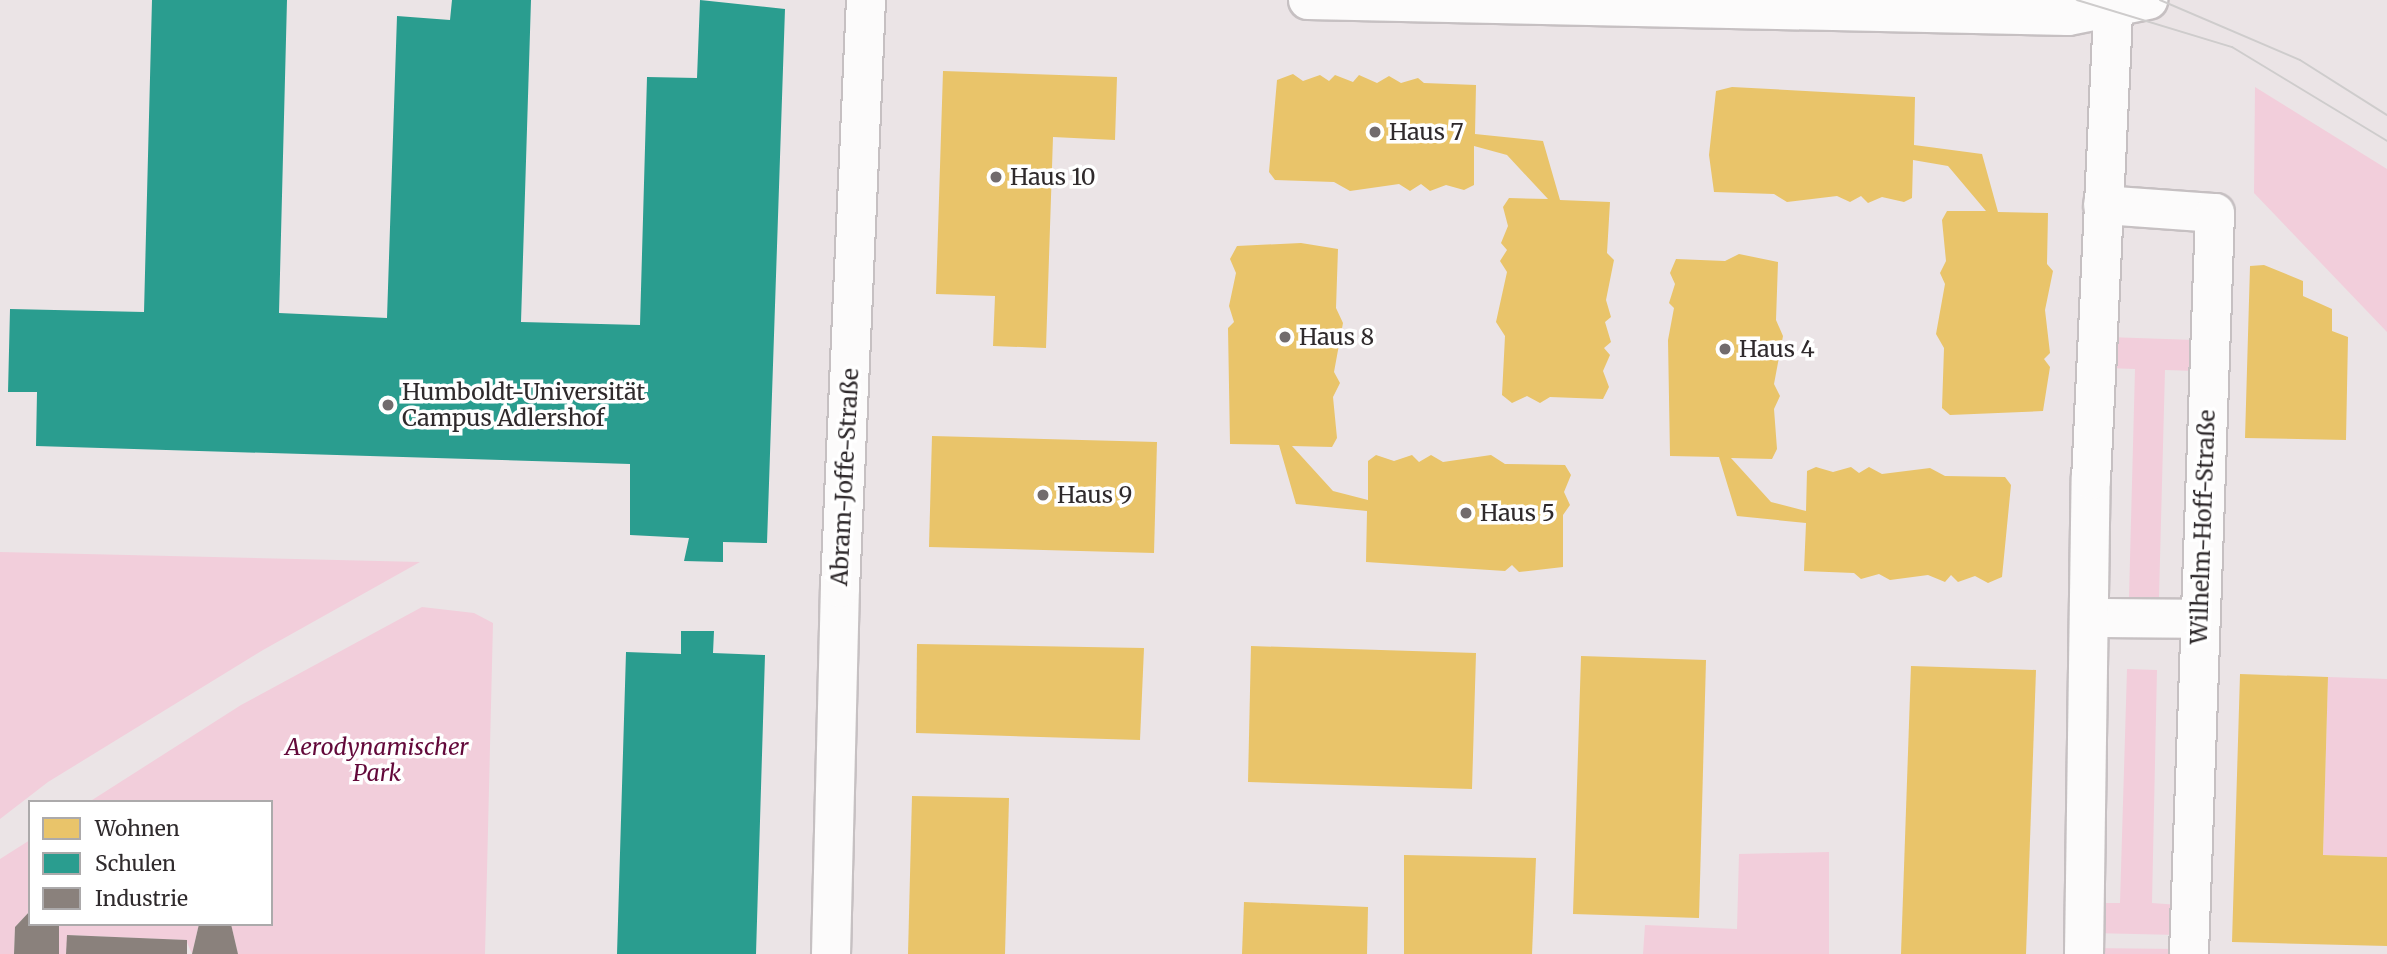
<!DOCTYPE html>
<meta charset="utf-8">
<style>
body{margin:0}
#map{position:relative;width:2387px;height:954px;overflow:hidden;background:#ebe4e6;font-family:Merriweather,serif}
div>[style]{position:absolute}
.green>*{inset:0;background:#f2cedb}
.homes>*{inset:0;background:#e9c46a}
.schools>*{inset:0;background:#2a9d8f}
.industry>*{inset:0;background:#8a817c}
.roads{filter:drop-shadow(2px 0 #c6c0c2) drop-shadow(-2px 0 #c6c0c2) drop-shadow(0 2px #c6c0c2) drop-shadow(0 -2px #c6c0c2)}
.street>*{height:38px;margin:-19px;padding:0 19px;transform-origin:19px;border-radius:19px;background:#fcfbfb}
.tram>*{height:2px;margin:-1px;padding:0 1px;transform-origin:1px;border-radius:1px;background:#cecccc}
.dots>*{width:19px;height:19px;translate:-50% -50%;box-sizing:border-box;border:4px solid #fff;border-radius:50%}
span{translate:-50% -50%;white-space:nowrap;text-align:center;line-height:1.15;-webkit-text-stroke:7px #fff;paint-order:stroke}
.poi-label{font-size:23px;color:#2f2a2c}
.left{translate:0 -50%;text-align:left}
.street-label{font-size:23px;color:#2f2a2c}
.park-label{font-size:23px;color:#63093a;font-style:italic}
.legend{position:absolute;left:28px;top:800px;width:245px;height:126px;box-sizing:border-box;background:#fff;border:2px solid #acaaab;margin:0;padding:9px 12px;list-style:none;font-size:21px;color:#2f2a2c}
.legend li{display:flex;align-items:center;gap:14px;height:35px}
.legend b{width:35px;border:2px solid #acaaab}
</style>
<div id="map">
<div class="green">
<i style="clip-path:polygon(2255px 87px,2387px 169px,2387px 332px,2254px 193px)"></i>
<i style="clip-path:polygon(2108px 337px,2195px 340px,2194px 371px,2165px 370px,2159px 597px,2129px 597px,2135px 369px,2106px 368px)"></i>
<i style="clip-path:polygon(0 552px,420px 562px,263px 650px,48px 782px,0 819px)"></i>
<i style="clip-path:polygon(422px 607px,474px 613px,493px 623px,485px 954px,238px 954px,231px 924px,271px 924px,271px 802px,89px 802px,241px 705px)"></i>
<i style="clip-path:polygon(2127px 669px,2157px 670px,2152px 903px,2179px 905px,2178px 935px,2091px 933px,2092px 903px,2120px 903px)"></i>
<i style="clip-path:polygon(2328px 677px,2387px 679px,2387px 857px,2323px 855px)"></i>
<i style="clip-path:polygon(30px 840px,30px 911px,15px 927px,14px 954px,0 954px,0 859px)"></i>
<i style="clip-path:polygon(1829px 852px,1829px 954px,1643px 954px,1645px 925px,1737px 929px,1739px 854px)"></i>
<i style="clip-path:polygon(59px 924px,199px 924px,192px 954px,186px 940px,68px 935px,66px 954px,59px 954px)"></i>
<i style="clip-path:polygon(2090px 948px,2178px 949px,2177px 954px,2090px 954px)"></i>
</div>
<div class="homes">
<i style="clip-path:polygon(943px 71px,1117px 77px,1115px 140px,1053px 137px,1046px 348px,993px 346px,995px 296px,936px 294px)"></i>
<i style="clip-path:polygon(1293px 74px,1303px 81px,1320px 75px,1329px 81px,1335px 75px,1353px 82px,1359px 75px,1377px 83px,1389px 76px,1401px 83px,1418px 78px,1424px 83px,1476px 85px,1475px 134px,1543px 141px,1560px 200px,1610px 202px,1607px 253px,1614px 260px,1606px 300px,1611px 317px,1605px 322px,1611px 342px,1604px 348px,1610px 355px,1603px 371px,1609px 387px,1603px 399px,1550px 397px,1540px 403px,1527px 396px,1512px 403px,1502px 395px,1505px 336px,1496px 322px,1507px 272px,1500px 261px,1507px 250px,1501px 243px,1508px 226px,1503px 207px,1509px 198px,1548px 199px,1507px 155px,1474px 146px,1474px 185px,1464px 190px,1446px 185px,1430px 191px,1421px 184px,1410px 191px,1399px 184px,1350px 191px,1334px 182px,1275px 180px,1269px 172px,1277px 80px)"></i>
<i style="clip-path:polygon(1732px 87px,1915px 97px,1914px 145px,1982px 154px,1998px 212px,2048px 213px,2047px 264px,2053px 271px,2045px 310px,2050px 353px,2044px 359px,2050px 367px,2043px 411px,1950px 415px,1942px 408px,1944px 348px,1936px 334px,1945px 284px,1940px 273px,1946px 261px,1942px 220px,1947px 211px,1986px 211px,1948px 166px,1913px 160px,1912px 198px,1904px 202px,1882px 197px,1868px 203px,1861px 196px,1850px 202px,1837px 196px,1787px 202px,1774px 194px,1714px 192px,1709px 155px,1716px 91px)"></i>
<i style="clip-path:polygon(1301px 243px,1338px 249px,1336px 308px,1343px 323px,1334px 372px,1340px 383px,1333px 397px,1337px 438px,1332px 447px,1292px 446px,1333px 491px,1368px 500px,1368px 461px,1376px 455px,1394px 461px,1412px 455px,1419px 462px,1431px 455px,1443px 462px,1491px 455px,1505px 464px,1565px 465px,1571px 475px,1564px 492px,1570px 505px,1563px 515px,1563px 567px,1519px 572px,1512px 565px,1505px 571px,1366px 562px,1367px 511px,1296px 504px,1279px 445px,1230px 444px,1228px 328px,1234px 322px,1229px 306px,1236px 273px,1230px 259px,1237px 246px)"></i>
<i style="clip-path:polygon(1739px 254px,1778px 262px,1776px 320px,1783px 336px,1774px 384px,1780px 396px,1774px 409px,1777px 449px,1772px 459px,1731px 458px,1771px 502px,1806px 511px,1807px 471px,1816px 467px,1833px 472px,1851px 467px,1859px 473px,1869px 467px,1882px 474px,1930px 468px,1945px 476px,2005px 477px,2011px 485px,2002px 577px,1988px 583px,1975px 576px,1958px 582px,1951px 575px,1945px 582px,1928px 575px,1890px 580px,1879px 574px,1861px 579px,1854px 573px,1804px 571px,1806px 523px,1737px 516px,1719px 457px,1670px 456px,1668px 340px,1674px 308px,1669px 303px,1675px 284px,1670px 273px,1676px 259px,1725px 261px)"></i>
<i style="clip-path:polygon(2264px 265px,2303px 281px,2303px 296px,2332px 309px,2332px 331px,2348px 337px,2346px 440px,2245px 438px,2250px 266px)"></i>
<i style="clip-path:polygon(932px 436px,1157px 442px,1154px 553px,929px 547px)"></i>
<i style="clip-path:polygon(917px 644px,1144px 648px,1140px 740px,916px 733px)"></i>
<i style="clip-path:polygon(1251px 646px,1476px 653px,1472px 789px,1248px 782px)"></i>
<i style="clip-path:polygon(1581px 656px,1706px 660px,1699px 918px,1573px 914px)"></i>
<i style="clip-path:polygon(1911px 666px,2036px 670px,2026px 954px,1901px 954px)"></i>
<i style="clip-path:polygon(2240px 674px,2328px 677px,2323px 855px,2387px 857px,2387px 946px,2232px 942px)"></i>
<i style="clip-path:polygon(912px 796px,1009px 798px,1005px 954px,908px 954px)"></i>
<i style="clip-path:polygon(1404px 855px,1536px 858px,1532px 954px,1404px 954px)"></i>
<i style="clip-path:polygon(1244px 902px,1368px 907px,1367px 954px,1242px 954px)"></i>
</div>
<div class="schools">
<i style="clip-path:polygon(152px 0,287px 0,279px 313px,387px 318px,397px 16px,450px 20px,452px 0,531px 0,521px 322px,640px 325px,647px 77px,697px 78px,700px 0,785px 9px,767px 543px,723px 542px,723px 562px,684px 561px,689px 538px,630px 535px,630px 464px,36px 446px,37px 392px,8px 392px,10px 309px,144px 312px)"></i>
<i style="clip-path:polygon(681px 631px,714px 631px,713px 653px,765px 655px,756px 954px,617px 954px,626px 652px,681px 654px)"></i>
</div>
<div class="industry">
<i style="clip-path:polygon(30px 911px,30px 924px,59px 924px,59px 954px,14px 954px,15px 927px)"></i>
<i style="clip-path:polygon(199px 924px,231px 924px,238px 954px,192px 954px)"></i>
<i style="clip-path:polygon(67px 935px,187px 940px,187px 954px,66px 954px)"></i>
</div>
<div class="roads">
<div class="street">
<i style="left:1308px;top:0;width:760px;rotate:1.21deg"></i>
<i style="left:2068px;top:16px;width:82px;rotate:-11.3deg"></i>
<i style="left:2103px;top:205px;width:112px;rotate:4.1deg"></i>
<i style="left:2215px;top:213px;width:741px;rotate:92.01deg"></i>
<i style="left:2091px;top:618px;width:109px;rotate:0.5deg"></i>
<i style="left:831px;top:954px;width:366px;rotate:-88.6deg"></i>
<i style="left:840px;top:588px;width:589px;rotate:-87.47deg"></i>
<i style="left:2084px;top:954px;width:474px;rotate:-89.2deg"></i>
<i style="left:2091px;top:480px;width:481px;rotate:-87.3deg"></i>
</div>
</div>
<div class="tram">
<i style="left:2077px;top:0;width:162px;rotate:16.9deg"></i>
<i style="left:2232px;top:47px;width:181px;rotate:31.2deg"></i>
<i style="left:2160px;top:0;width:152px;rotate:23.2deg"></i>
<i style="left:2300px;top:60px;width:103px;rotate:32.3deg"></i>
</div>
<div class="dots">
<i style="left:1375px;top:132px;background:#716b6d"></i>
<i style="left:996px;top:177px;background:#716b6d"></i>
<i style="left:1285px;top:337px;background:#716b6d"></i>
<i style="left:1725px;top:349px;background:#716b6d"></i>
<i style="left:388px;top:405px;background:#716b6d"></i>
<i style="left:1043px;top:495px;background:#716b6d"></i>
<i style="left:1466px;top:513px;background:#716b6d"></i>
</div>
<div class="poi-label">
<span class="left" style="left:1389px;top:132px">Haus 7</span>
<span class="left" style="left:1010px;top:177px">Haus 10</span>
<span class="left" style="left:1299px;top:337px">Haus 8</span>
<span class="left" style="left:1739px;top:349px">Haus 4</span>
<span class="left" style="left:402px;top:405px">Humboldt-Universität<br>Campus Adlershof</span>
<span class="left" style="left:1057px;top:495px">Haus 9</span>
<span class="left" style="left:1480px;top:513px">Haus 5</span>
</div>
<div class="street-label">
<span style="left:845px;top:477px;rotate:-87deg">Abram-Joffe-Straße</span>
<span style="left:2203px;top:527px;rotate:-88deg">Wilhelm-Hoff-Straße</span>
</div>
<div class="park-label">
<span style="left:377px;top:760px">Aerodynamischer<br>Park</span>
</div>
<ul class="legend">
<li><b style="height:19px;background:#e9c46a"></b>Wohnen</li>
<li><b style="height:19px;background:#2a9d8f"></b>Schulen</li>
<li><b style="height:19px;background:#8a817c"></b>Industrie</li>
</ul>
</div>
